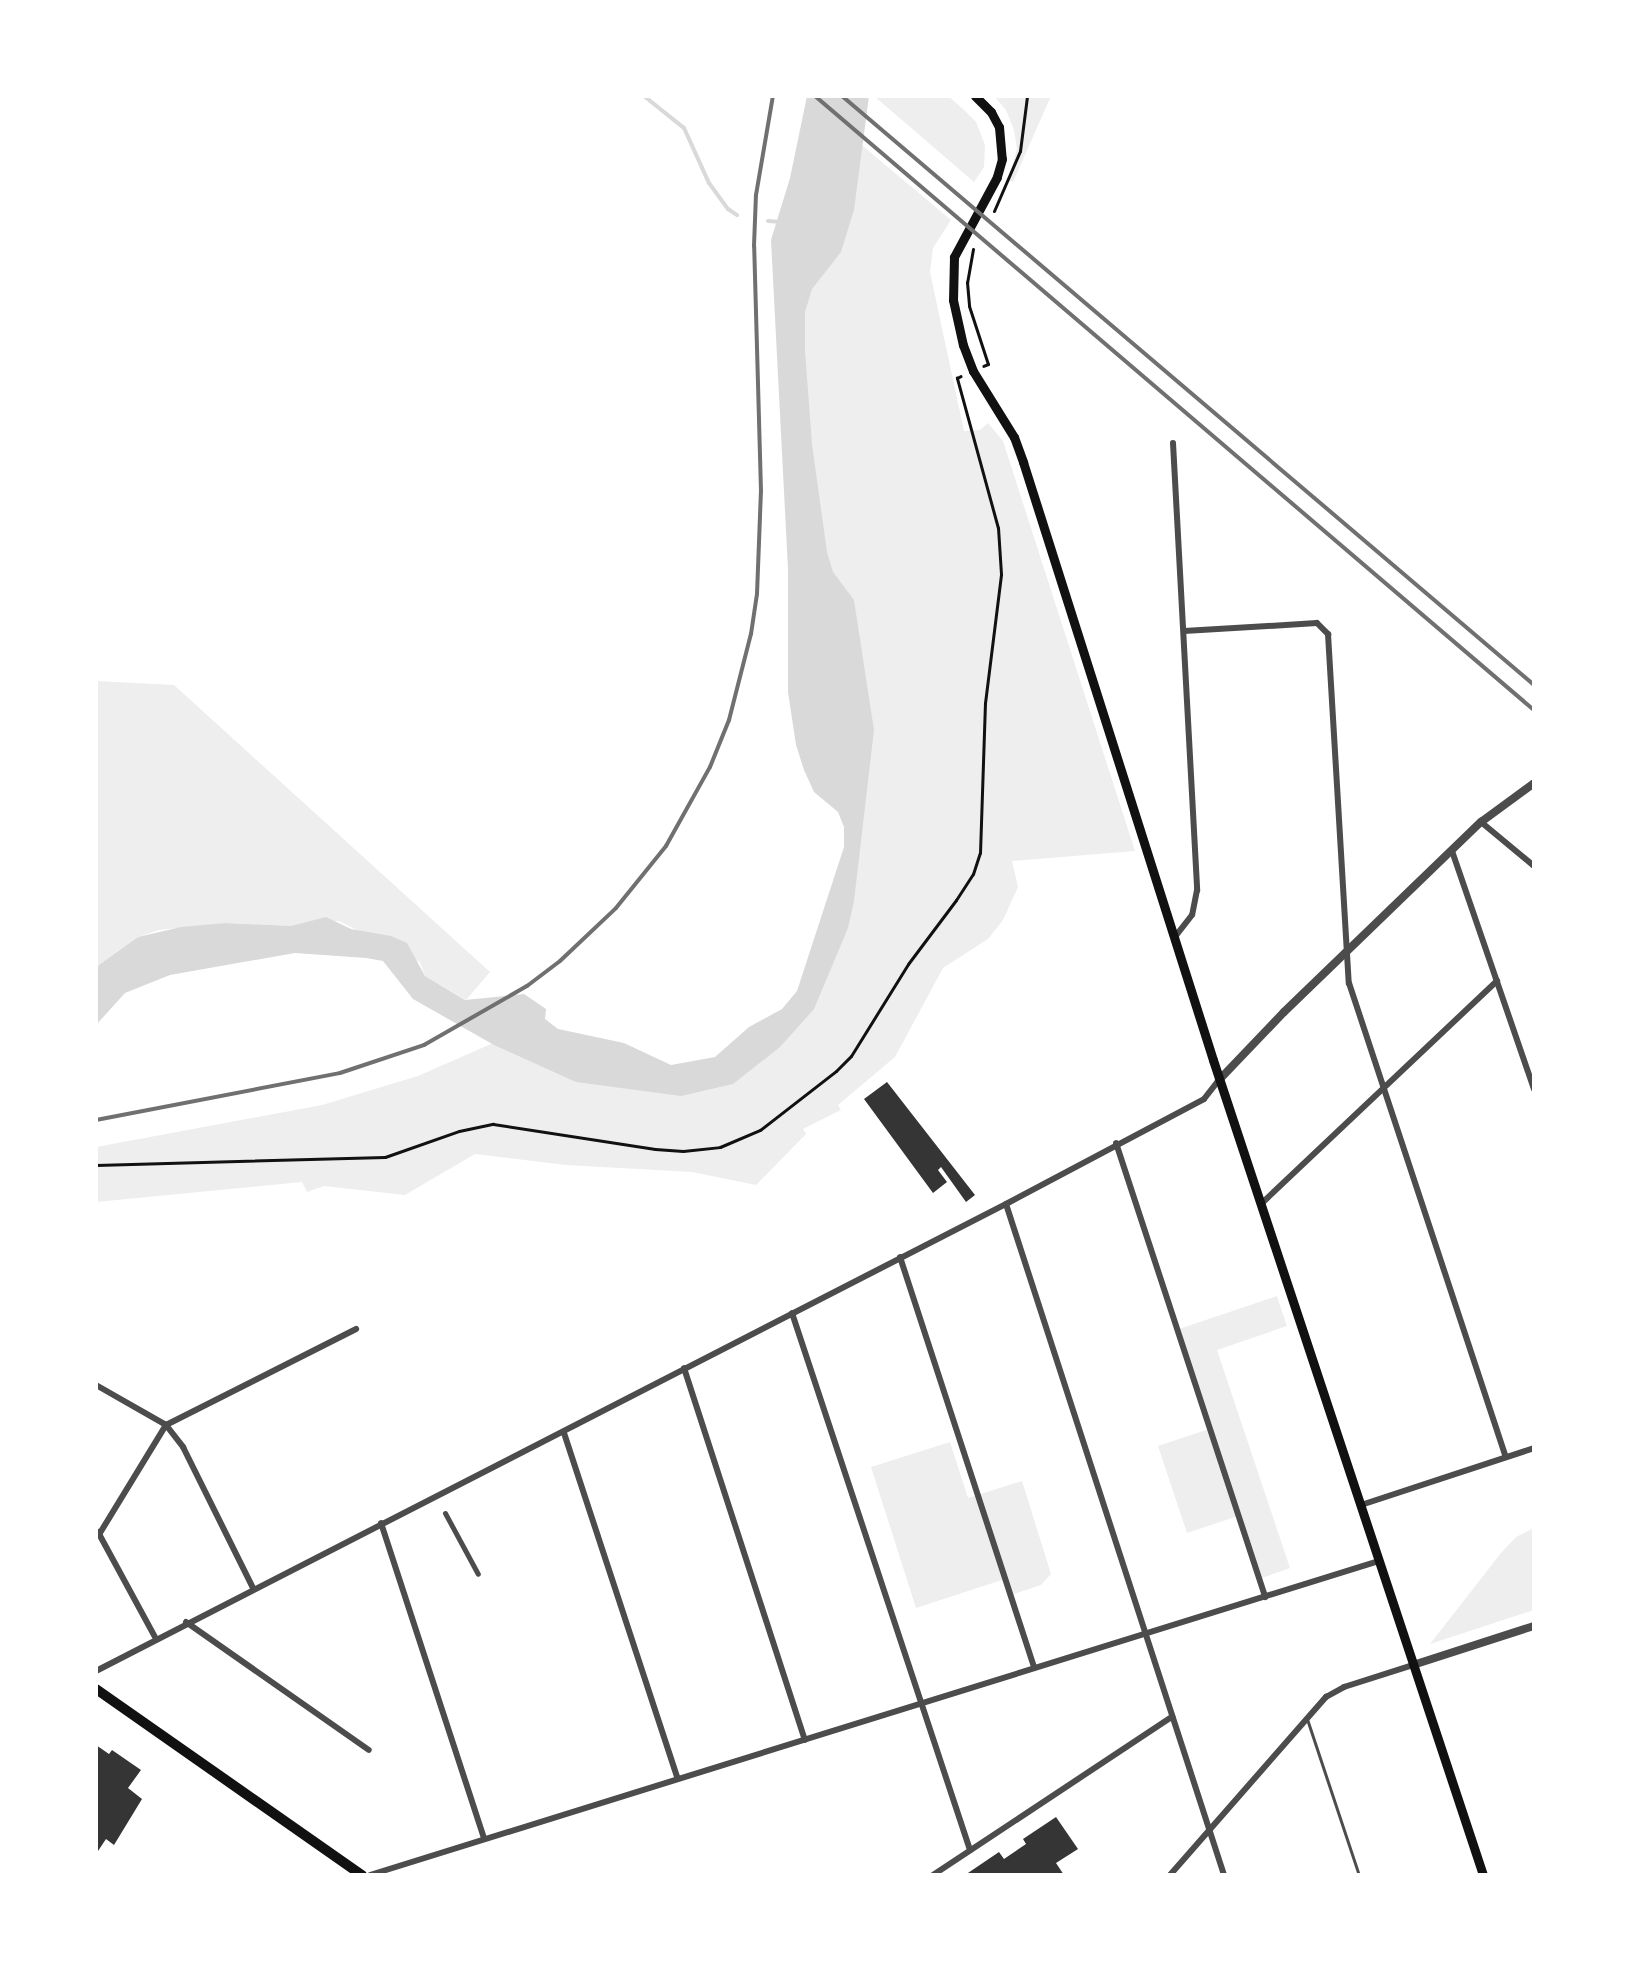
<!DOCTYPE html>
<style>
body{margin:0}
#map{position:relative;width:1630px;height:1971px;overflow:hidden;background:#fff;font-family:"DejaVu Sans",sans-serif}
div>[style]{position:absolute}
.green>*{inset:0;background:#eee}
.water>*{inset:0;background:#d9d9d9}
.stream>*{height:4px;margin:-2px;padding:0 2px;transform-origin:2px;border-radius:2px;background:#d9d9d9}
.building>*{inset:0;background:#353535}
.path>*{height:3px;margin:-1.5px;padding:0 1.5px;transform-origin:1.5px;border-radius:1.5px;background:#111}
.service>*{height:3px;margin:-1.5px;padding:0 1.5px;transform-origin:1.5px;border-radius:1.5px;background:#4c4c4c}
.pedestrian>*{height:5px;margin:-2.5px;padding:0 2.5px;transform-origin:2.5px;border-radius:2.5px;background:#4c4c4c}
.minor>*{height:6px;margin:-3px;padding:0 3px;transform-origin:3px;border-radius:3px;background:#4c4c4c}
.tertiary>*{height:8px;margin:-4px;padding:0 4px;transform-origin:4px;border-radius:4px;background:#4c4c4c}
.secondary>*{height:9px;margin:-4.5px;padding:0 4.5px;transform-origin:4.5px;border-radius:4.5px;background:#111}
.primary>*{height:10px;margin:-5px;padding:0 5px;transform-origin:5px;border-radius:5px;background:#111}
.rail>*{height:4px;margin:-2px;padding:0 2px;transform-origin:2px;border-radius:2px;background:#707070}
span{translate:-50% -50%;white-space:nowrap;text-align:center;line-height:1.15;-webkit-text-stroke:8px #fff;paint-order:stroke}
.frame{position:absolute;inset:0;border:98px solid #fff;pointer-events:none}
</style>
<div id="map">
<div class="green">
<i style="clip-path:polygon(874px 96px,948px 96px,963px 109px,976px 122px,985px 145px,984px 167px,974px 182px)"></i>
<i style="clip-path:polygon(994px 96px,1051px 96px,1013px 182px,1008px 180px,1017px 149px,1014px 130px,1006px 110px)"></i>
<i style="clip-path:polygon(839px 126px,951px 220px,933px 248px,930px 272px,964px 431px,980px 430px,988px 423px,1003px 441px,1135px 851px,1012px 861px,1018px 887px,1003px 920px,988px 939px,943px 968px,895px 1057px,838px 1105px,841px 1110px,803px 1129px,806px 1134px,756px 1185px,692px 1172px,566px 1165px,475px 1154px,405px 1195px,324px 1186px,307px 1192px,302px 1182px,96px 1202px,96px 1147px,322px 1105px,418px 1076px,500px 1040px,704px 1074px,809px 992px,858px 813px,807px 552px,791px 352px)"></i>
<i style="clip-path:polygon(96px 681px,174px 685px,490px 972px,466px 1000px,425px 976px,420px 962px,339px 921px,291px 926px,225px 923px,159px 930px,138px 937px,96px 967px)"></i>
<i style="clip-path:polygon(1277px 1296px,1287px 1326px,1217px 1350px,1290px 1568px,1259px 1579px,1238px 1516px,1187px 1533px,1158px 1446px,1209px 1429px,1176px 1330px)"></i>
<i style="clip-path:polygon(950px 1442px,968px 1498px,1022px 1481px,1051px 1574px,1041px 1585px,1011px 1595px,1005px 1579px,916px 1608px,871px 1467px)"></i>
<i style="clip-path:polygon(1534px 1528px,1534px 1610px,1430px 1644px,1501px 1553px,1516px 1537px)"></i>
</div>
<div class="water">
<i style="clip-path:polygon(807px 96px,869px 96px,854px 210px,841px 252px,812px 289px,805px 312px,805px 351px,812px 444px,827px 552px,833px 572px,854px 600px,874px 730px,854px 901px,848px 928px,814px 1009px,780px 1047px,733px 1084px,681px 1096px,576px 1082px,494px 1045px,413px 999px,383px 961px,366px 958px,295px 953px,170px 975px,125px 993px,96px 1025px,96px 967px,138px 937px,181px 927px,225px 923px,291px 926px,326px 917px,351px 929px,391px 936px,407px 943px,425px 976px,465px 1000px,524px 994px,546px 1009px,545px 1019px,558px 1029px,624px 1043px,671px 1065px,715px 1057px,749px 1027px,782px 1009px,797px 991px,844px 847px,844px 827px,838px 812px,814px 792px,804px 770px,796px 745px,788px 692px,788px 569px,771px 240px,790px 178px)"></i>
</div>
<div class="stream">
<i style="left:644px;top:96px;width:51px;rotate:38.7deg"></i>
<i style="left:684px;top:128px;width:60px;rotate:65.6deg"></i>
<i style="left:709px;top:183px;width:32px;rotate:54deg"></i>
<i style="left:728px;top:209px;width:11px;rotate:34deg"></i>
<i style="left:768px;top:221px;width:13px;rotate:4deg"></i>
</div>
<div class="building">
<i style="clip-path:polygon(887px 1082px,975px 1195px,966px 1202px,941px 1167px,938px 1170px,947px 1182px,933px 1193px,864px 1099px)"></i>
<i style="clip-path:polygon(96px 1745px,109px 1754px,112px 1750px,141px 1770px,128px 1788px,142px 1799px,114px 1845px,106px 1839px,96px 1854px)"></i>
<i style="clip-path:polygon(1056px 1817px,1078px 1849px,1056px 1863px,1064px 1875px,965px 1875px,999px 1852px,1004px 1859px,1026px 1844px,1023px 1839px)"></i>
</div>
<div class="path">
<i style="left:994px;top:211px;width:65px;rotate:-66.6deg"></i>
<i style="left:1020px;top:151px;width:55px;rotate:-82.7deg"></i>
<i style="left:973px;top:249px;width:34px;rotate:100deg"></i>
<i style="left:967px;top:282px;width:24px;rotate:85deg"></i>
<i style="left:969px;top:306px;width:61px;rotate:71.9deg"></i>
<i style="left:988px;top:364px;width:5px;rotate:158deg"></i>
<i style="left:96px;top:1165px;width:289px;rotate:-1.6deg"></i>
<i style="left:385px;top:1157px;width:78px;rotate:-19.4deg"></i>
<i style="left:459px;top:1131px;width:35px;rotate:-12deg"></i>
<i style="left:493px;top:1124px;width:164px;rotate:8.8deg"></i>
<i style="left:655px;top:1149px;width:28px;rotate:4deg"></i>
<i style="left:683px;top:1151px;width:37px;rotate:-6deg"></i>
<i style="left:720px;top:1147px;width:43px;rotate:-23deg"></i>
<i style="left:760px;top:1130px;width:96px;rotate:-37.8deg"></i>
<i style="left:836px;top:1071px;width:21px;rotate:-45deg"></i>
<i style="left:851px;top:1056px;width:108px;rotate:-58.2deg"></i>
<i style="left:908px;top:964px;width:80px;rotate:-53.1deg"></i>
<i style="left:956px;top:900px;width:31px;rotate:-57deg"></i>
<i style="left:973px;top:874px;width:22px;rotate:-72deg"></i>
<i style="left:980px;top:853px;width:150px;rotate:-88.1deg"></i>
<i style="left:985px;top:703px;width:130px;rotate:-82.9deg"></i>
<i style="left:1001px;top:574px;width:46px;rotate:-93.7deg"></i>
<i style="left:998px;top:528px;width:156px;rotate:-105.3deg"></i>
<i style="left:957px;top:378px;width:4px;rotate:-27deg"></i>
</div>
<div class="service">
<i style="left:1307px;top:1719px;width:164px;rotate:71.6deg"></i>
</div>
<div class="pedestrian">
<i style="left:445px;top:1513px;width:69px;rotate:61.6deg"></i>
</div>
<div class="minor">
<i style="left:1173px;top:443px;width:448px;rotate:86.9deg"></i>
<i style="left:1197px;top:890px;width:25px;rotate:101deg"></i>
<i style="left:1192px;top:915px;width:29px;rotate:128deg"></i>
<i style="left:1184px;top:631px;width:133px;rotate:-3.4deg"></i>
<i style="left:1317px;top:623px;width:16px;rotate:45deg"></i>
<i style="left:1328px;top:634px;width:350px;rotate:86.6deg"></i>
<i style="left:1349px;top:983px;width:499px;rotate:71.7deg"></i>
<i style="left:1481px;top:822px;width:69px;rotate:39.7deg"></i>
<i style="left:1452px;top:851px;width:252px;rotate:71deg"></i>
<i style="left:1116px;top:1143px;width:478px;rotate:71.8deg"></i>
<i style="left:1006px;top:1204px;width:706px;rotate:72deg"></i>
<i style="left:1261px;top:1204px;width:325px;rotate:-43.4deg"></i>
<i style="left:900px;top:1257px;width:432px;rotate:71.9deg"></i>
<i style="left:792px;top:1313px;width:566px;rotate:71.66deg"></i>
<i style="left:684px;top:1368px;width:391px;rotate:72deg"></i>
<i style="left:96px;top:1385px;width:81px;rotate:29.7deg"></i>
<i style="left:166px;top:1425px;width:28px;rotate:52deg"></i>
<i style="left:183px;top:1447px;width:157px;rotate:63.6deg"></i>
<i style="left:564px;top:1433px;width:364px;rotate:71.8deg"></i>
<i style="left:1361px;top:1505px;width:182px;rotate:-18.2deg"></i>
<i style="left:381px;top:1523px;width:332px;rotate:71.9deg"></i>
<i style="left:98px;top:1532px;width:119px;rotate:61.5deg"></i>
<i style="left:100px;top:1533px;width:127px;rotate:-58.6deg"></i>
<i style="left:166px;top:1425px;width:213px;rotate:-26.8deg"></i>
<i style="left:186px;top:1622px;width:223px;rotate:35deg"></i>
<i style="left:96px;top:1671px;width:1023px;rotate:-27.17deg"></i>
<i style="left:1006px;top:1204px;width:224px;rotate:-27.9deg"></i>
<i style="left:1204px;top:1099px;width:24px;rotate:-52deg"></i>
<i style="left:370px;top:1875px;width:1057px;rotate:-17.29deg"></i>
<i style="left:933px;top:1875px;width:287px;rotate:-33.5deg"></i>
<i style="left:1170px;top:1875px;width:237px;rotate:-48.8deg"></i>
<i style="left:1326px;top:1697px;width:21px;rotate:-29deg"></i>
<i style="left:1344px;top:1687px;width:72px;rotate:-17.7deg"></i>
</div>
<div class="tertiary">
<i style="left:1219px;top:1080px;width:94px;rotate:-46.3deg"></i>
<i style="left:1284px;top:1012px;width:274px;rotate:-44deg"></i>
<i style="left:1481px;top:822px;width:66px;rotate:-36.3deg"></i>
<i style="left:1413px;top:1665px;width:127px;rotate:-17.9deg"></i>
</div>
<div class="secondary">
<i style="left:975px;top:96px;width:23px;rotate:45deg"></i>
<i style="left:991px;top:112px;width:17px;rotate:62deg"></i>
<i style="left:999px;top:127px;width:32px;rotate:85deg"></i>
<i style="left:1002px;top:159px;width:19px;rotate:106deg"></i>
<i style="left:997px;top:177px;width:91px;rotate:118.3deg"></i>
<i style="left:954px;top:257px;width:43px;rotate:91.3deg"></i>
<i style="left:953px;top:300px;width:46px;rotate:77.5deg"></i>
<i style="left:963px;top:345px;width:28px;rotate:69deg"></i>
<i style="left:973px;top:371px;width:78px;rotate:58.2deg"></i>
<i style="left:1014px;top:437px;width:27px;rotate:70deg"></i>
<i style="left:1023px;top:462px;width:627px;rotate:72.37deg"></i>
<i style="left:1213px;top:1060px;width:859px;rotate:71.67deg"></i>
</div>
<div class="primary">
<i style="left:96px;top:1689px;width:325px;rotate:35deg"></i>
</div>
<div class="rail">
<i style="left:815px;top:96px;width:945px;rotate:40.5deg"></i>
<i style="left:842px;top:96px;width:909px;rotate:40.4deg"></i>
<i style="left:96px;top:1120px;width:248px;rotate:-10.9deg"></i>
<i style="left:340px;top:1073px;width:89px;rotate:-18.4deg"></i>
<i style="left:424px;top:1045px;width:119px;rotate:-29.8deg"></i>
<i style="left:527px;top:986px;width:41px;rotate:-37.1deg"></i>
<i style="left:560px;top:961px;width:77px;rotate:-43.4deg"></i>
<i style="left:616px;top:908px;width:80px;rotate:-51.1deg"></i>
<i style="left:666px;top:846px;width:90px;rotate:-60.9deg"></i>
<i style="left:710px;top:767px;width:51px;rotate:-68deg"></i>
<i style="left:729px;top:720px;width:89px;rotate:-75.7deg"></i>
<i style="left:751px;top:634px;width:40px;rotate:-81.5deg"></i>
<i style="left:757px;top:594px;width:103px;rotate:-87.8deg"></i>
<i style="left:761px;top:491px;width:245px;rotate:-91.6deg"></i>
<i style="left:754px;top:246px;width:51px;rotate:-87.8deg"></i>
<i style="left:756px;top:195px;width:100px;rotate:-80.3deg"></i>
</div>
<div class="frame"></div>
</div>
